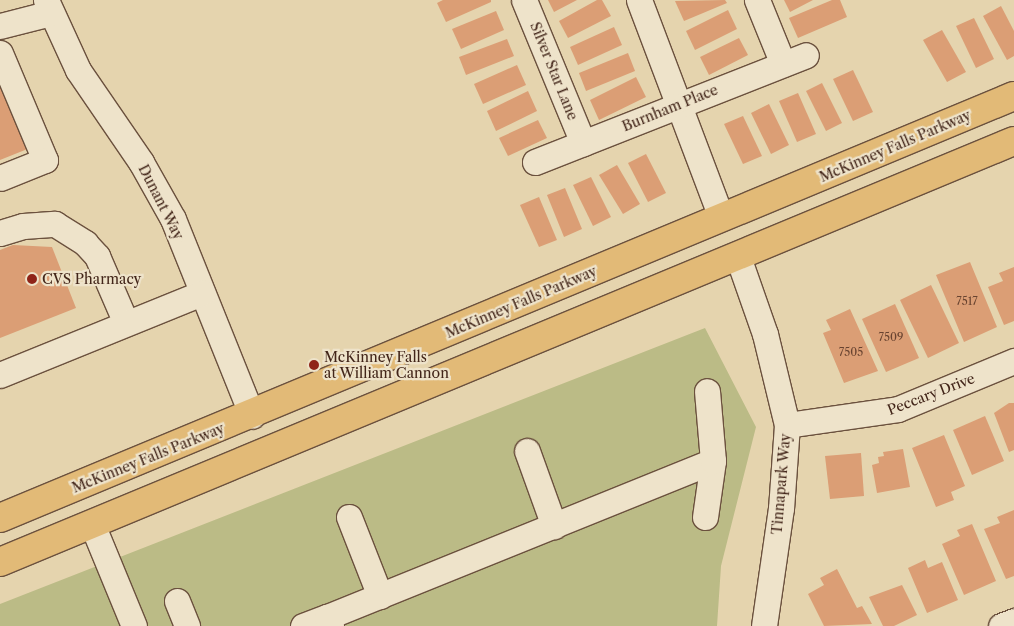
<!DOCTYPE html>
<style>
body{margin:0}
#map{position:relative;width:1014px;height:626px;overflow:hidden;background:#e5d4ae;font-family:"Libre Caslon Text",serif}
div>[style]{position:absolute}
.green>*{inset:0;background:#bbbb86}
.building>*{inset:0;background:#db9e75}
.roads{filter:drop-shadow(1px 0 #6b513e) drop-shadow(-1px 0 #6b513e) drop-shadow(0 1px #6b513e) drop-shadow(0 -1px #6b513e)}
.minor>*{height:25px;margin:-12.5px;padding:0 12.5px;transform-origin:12.5px;border-radius:12.5px;background:#eee3ca}
.major>*{height:28px;margin:-14px;padding:0 14px;transform-origin:14px;border-radius:14px;background:#e2ba77}
.dots>*{width:14px;height:14px;translate:-50% -50%;box-sizing:border-box;border:2px solid #eee3ca;border-radius:50%}
span{translate:-50% -50%;white-space:nowrap;text-align:center;line-height:1.15;-webkit-text-stroke:4.5px #eee3ca;paint-order:stroke}
.number-label{font-size:11px;color:#684330}
.number-label span{-webkit-text-stroke-width:0}
.street-label{font-size:14px;color:#422519}
.poi-label{font-size:14px;color:#422519}
.left{translate:0 -50%;text-align:left}
</style>
<div id="map">
<div class="green">
<i style="clip-path:polygon(705px 328px,756px 427px,721px 566px,717px 626px,0 626px,0 604px)"></i>
</div>
<div class="building">
<i style="clip-path:polygon(443px 0,491px 0,491px 2px,446px 22px,437px 3px)"></i>
<i style="clip-path:polygon(548px 0,577px 0,554px 12px)"></i>
<i style="clip-path:polygon(597px 0,602px 0,611px 16px,568px 38px,559px 21px)"></i>
<i style="clip-path:polygon(725px 0,727px 3px,684px 21px,675px 1px)"></i>
<i style="clip-path:polygon(784px 0,813px 0,790px 12px)"></i>
<i style="clip-path:polygon(832px 0,840px 0,847px 17px,798px 38px,789px 18px)"></i>
<i style="clip-path:polygon(1001px 6px,1014px 31px,1014px 56px,1007px 60px,983px 16px)"></i>
<i style="clip-path:polygon(728px 10px,737px 29px,695px 50px,686px 31px)"></i>
<i style="clip-path:polygon(496px 11px,504px 30px,461px 49px,452px 29px)"></i>
<i style="clip-path:polygon(974px 18px,994px 59px,976px 68px,956px 26px)"></i>
<i style="clip-path:polygon(614px 27px,622px 45px,578px 65px,570px 47px)"></i>
<i style="clip-path:polygon(942px 30px,966px 72px,947px 82px,923px 40px)"></i>
<i style="clip-path:polygon(739px 38px,748px 55px,709px 75px,700px 57px)"></i>
<i style="clip-path:polygon(507px 39px,514px 56px,466px 75px,459px 57px)"></i>
<i style="clip-path:polygon(628px 53px,635px 71px,586px 91px,579px 73px)"></i>
<i style="clip-path:polygon(517px 65px,526px 85px,483px 104px,474px 84px)"></i>
<i style="clip-path:polygon(853px 70px,873px 112px,853px 121px,833px 79px)"></i>
<i style="clip-path:polygon(0 77px,30px 148px,0 160px)"></i>
<i style="clip-path:polygon(636px 77px,646px 97px,599px 120px,590px 100px)"></i>
<i style="clip-path:polygon(822px 83px,842px 123px,826px 131px,806px 91px)"></i>
<i style="clip-path:polygon(528px 91px,537px 111px,496px 131px,487px 111px)"></i>
<i style="clip-path:polygon(798px 93px,816px 134px,797px 142px,779px 101px)"></i>
<i style="clip-path:polygon(769px 104px,789px 145px,771px 154px,751px 113px)"></i>
<i style="clip-path:polygon(743px 116px,762px 156px,743px 164px,724px 124px)"></i>
<i style="clip-path:polygon(538px 120px,547px 138px,508px 156px,499px 138px)"></i>
<i style="clip-path:polygon(646px 154px,666px 193px,648px 202px,628px 163px)"></i>
<i style="clip-path:polygon(617px 165px,640px 204px,623px 214px,599px 175px)"></i>
<i style="clip-path:polygon(591px 177px,611px 217px,593px 226px,573px 185px)"></i>
<i style="clip-path:polygon(565px 188px,582px 229px,564px 237px,547px 195px)"></i>
<i style="clip-path:polygon(539px 197px,557px 240px,539px 247px,520px 205px)"></i>
<i style="clip-path:polygon(13px 245px,52px 247px,76px 308px,0 338px,0 250px)"></i>
<i style="clip-path:polygon(970px 262px,997px 327px,964px 342px,936px 275px)"></i>
<i style="clip-path:polygon(1014px 267px,1014px 321px,1004px 325px,988px 287px,1003px 281px,999px 273px)"></i>
<i style="clip-path:polygon(931px 285px,959px 343px,928px 358px,900px 300px)"></i>
<i style="clip-path:polygon(895px 304px,919px 358px,886px 372px,862px 319px)"></i>
<i style="clip-path:polygon(850px 309px,878px 371px,844px 383px,823px 333px,831px 330px,826px 320px)"></i>
<i style="clip-path:polygon(1009px 403px,1014px 403px,1014px 450px,1009px 452px,994px 413px)"></i>
<i style="clip-path:polygon(985px 416px,1004px 461px,972px 475px,953px 430px)"></i>
<i style="clip-path:polygon(944px 435px,965px 486px,951px 492px,954px 500px,936px 507px,912px 448px)"></i>
<i style="clip-path:polygon(903px 449px,910px 487px,877px 493px,872px 465px,879px 463px,878px 457px,884px 456px,883px 452px)"></i>
<i style="clip-path:polygon(861px 453px,864px 496px,830px 499px,825px 456px)"></i>
<i style="clip-path:polygon(1014px 510px,1014px 576px,1006px 579px,984px 529px,1000px 523px,997px 517px)"></i>
<i style="clip-path:polygon(972px 524px,996px 581px,964px 595px,942px 544px,960px 536px,957px 530px)"></i>
<i style="clip-path:polygon(925px 560px,928px 568px,942px 562px,958px 600px,927px 613px,908px 568px)"></i>
<i style="clip-path:polygon(837px 569px,857px 608px,862px 606px,872px 624px,824px 626px,808px 594px,824px 585px,820px 578px)"></i>
<i style="clip-path:polygon(902px 585px,917px 615px,894px 626px,883px 626px,869px 597px)"></i>
</div>
<div class="roads">
<div class="minor">
<i style="left:46px;top:0;width:77px;rotate:65.4deg"></i>
<i style="left:78px;top:70px;width:112px;rotate:55.6deg"></i>
<i style="left:141px;top:162px;width:65px;rotate:60.7deg"></i>
<i style="left:173px;top:219px;width:212px;rotate:68.1deg"></i>
<i style="left:524px;top:0;width:155px;rotate:67.6deg"></i>
<i style="left:639px;top:0;width:232px;rotate:69.3deg"></i>
<i style="left:757px;top:0;width:69px;rotate:67.9deg"></i>
<i style="left:0;top:26px;width:53px;rotate:-14.3deg"></i>
<i style="left:0;top:53px;width:116px;rotate:67.2deg"></i>
<i style="left:45px;top:160px;width:48px;rotate:158.2deg"></i>
<i style="left:535px;top:162px;width:291px;rotate:-21.5deg"></i>
<i style="left:0;top:233px;width:24px;rotate:-17deg"></i>
<i style="left:23px;top:226px;width:32px;rotate:-4deg"></i>
<i style="left:55px;top:224px;width:36px;rotate:32deg"></i>
<i style="left:85px;top:243px;width:18px;rotate:47deg"></i>
<i style="left:97px;top:256px;width:73px;rotate:66.6deg"></i>
<i style="left:738px;top:257px;width:82px;rotate:70.7deg"></i>
<i style="left:765px;top:334px;width:94px;rotate:76.4deg"></i>
<i style="left:787px;top:425px;width:83px;rotate:94.1deg"></i>
<i style="left:781px;top:508px;width:119px;rotate:98.2deg"></i>
<i style="left:0;top:375px;width:218px;rotate:-22.1deg"></i>
<i style="left:787px;top:425px;width:112px;rotate:-8.2deg"></i>
<i style="left:898px;top:409px;width:126px;rotate:-22.5deg"></i>
<i style="left:527px;top:451px;width:80px;rotate:70.2deg"></i>
<i style="left:349px;top:517px;width:85px;rotate:68.6deg"></i>
<i style="left:705px;top:517px;width:57px;rotate:-81.9deg"></i>
<i style="left:92px;top:524px;width:110px;rotate:67.6deg"></i>
<i style="left:177px;top:601px;width:27px;rotate:68deg"></i>
<i style="left:303px;top:626px;width:26px;rotate:-21deg"></i>
<i style="left:331px;top:626px;width:10px;rotate:-114deg"></i>
<i style="left:327px;top:617px;width:416px;rotate:-22deg"></i>
<i style="left:713px;top:461px;width:70px;rotate:-94.9deg"></i>
<i style="left:1001px;top:626px;width:14px;rotate:-21deg"></i>
</div>
<div class="major">
<i style="left:0;top:518px;width:1098px;rotate:-22.6deg"></i>
<i style="left:0;top:562px;width:1098px;rotate:-22.55deg"></i>
</div>
</div>
<div class="dots">
<i style="left:32px;top:279px;background:#8f2418"></i>
<i style="left:314px;top:365px;background:#8f2418"></i>
</div>
<div class="number-label">
<span style="left:967px;top:301px">7517</span>
<span style="left:891px;top:337px">7509</span>
<span style="left:851px;top:352px">7505</span>
</div>
<div class="street-label">
<span style="left:554px;top:71px;rotate:68deg">Silver Star Lane</span>
<span style="left:670px;top:108px;rotate:-22deg">Burnham Place</span>
<span style="left:895px;top:146px;rotate:-23deg">McKinney Falls Parkway</span>
<span style="left:161px;top:202px;rotate:63deg">Dunant Way</span>
<span style="left:521px;top:302px;rotate:-23deg">McKinney Falls Parkway</span>
<span style="left:931px;top:394px;rotate:-21deg">Peccary Drive</span>
<span style="left:148px;top:458px;rotate:-22deg">McKinney Falls Parkway</span>
<span style="left:781px;top:484px;rotate:-85deg">Tinnapark Way</span>
</div>
<div class="poi-label">
<span class="left" style="left:42px;top:279px">CVS Pharmacy</span>
<span class="left" style="left:324px;top:365px">McKinney Falls<br>at William Cannon</span>
</div>
</div>
